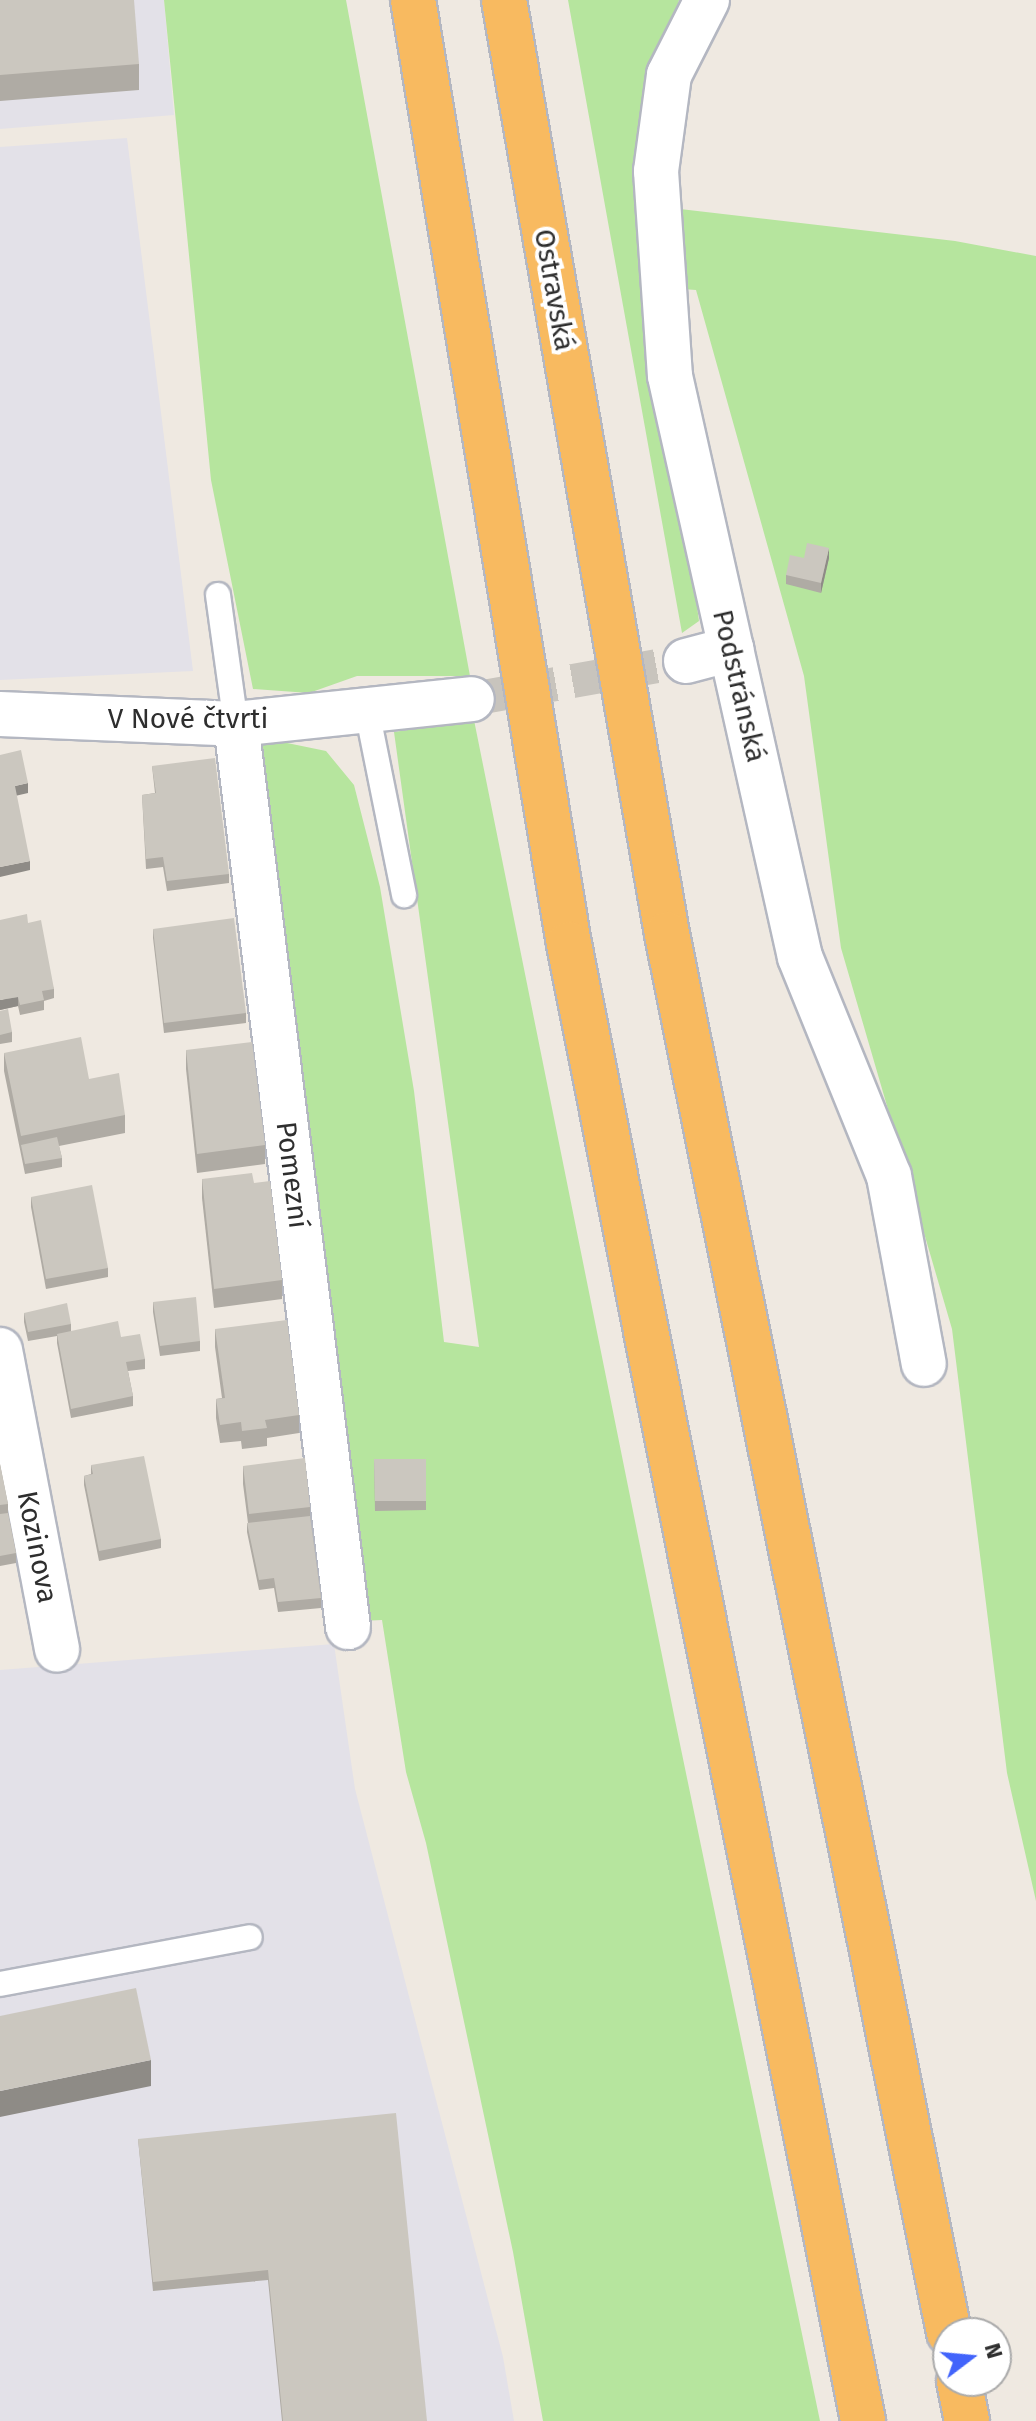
<!DOCTYPE html>
<meta charset="utf-8">
<style>
body{margin:0}
#map{position:relative;width:1036px;height:2421px;overflow:hidden;background:#efe9e1;font-family:"Fira Sans",sans-serif}
div>[style]{position:absolute}
.industrial>*{inset:0;background:#e3e1e8}
.green>*{inset:0;background:#b6e59e}
.pedestrian-tunnel>*{height:34px;margin-top:-17px;transform-origin:0;background:repeating-linear-gradient(90deg,#c8c4bd 0 34px,transparent 0 51px)}
.roads{filter:drop-shadow(2px 0 #b4b7c1) drop-shadow(-2px 0 #b4b7c1) drop-shadow(0 2px #b4b7c1) drop-shadow(0 -2px #b4b7c1)}
.service>*{height:24px;margin:-12px;padding:0 12px;transform-origin:12px;border-radius:12px;background:#fff}
.minor>*{height:44px;margin:-22px;padding:0 22px;transform-origin:22px;border-radius:22px;background:#fff}
.trunk>*{height:44px;margin:-22px;padding:0 22px;transform-origin:22px;border-radius:22px;background:#f8ba60}
.wall>*{inset:0;background:#afaba4}
.shaded-wall>*{inset:0;background:#8e8b86}
.building>*{inset:0;background:#cbc7bf}
span{translate:-50% -50%;white-space:nowrap;text-align:center;line-height:1.15;-webkit-text-stroke:8px #fff;paint-order:stroke}
.street-label{font-size:28px;color:#2e2e2e}
.north{position:absolute;left:932px;top:2317px;width:80px;height:80px;box-sizing:border-box;background:#fff;border:2px solid #ababab;border-radius:50%;rotate:74deg;font-size:22px;font-weight:700;line-height:32px;text-align:center;color:#2e2e2e}
.north::after{content:'';display:block;margin:auto;width:28px;height:36px;background:#4264fb;clip-path:polygon(50% 0,100% 100%,50% 72%,0 100%)}
</style>
<div id="map">
<div class="industrial">
<i style="clip-path:polygon(0 0,164px 0,174px 115px,0 129px)"></i>
<i style="clip-path:polygon(127px 138px,193px 671px,0 680px,0 147px)"></i>
<i style="clip-path:polygon(334px 1644px,355px 1789px,503px 2357px,514px 2421px,0 2421px,0 1670px)"></i>
</div>
<div class="green">
<i style="clip-path:polygon(164px 0,346px 0,470px 676px,357px 676px,309px 693px,253px 689px,211px 480px)"></i>
<i style="clip-path:polygon(568px 0,679px 0,637px 161px,699px 621px,682px 633px)"></i>
<i style="clip-path:polygon(680px 209px,955px 241px,1036px 256px,1036px 1901px,1007px 1773px,952px 1329px,841px 948px,804px 676px,696px 290px,682px 289px)"></i>
<i style="clip-path:polygon(474px 720px,675px 1720px,820px 2421px,543px 2421px,513px 2252px,426px 1843px,406px 1772px,382px 1620px,360px 1621px,258px 737px,326px 751px,354px 785px,380px 887px,414px 1091px,444px 1342px,479px 1347px,394px 732px)"></i>
</div>
<div class="pedestrian-tunnel">
<i style="left:472px;top:699px;width:217px;rotate:-10.1deg"></i>
</div>
<div class="roads">
<div class="service">
<i style="left:218px;top:595px;width:130px;rotate:82.1deg"></i>
<i style="left:367px;top:711px;width:188px;rotate:78.6deg"></i>
<i style="left:0;top:1984px;width:254px;rotate:-10.6deg"></i>
</div>
<div class="minor">
<i style="left:707px;top:0;width:84px;rotate:116.9deg"></i>
<i style="left:669px;top:75px;width:97px;rotate:97.7deg"></i>
<i style="left:656px;top:171px;width:205px;rotate:86.1deg"></i>
<i style="left:670px;top:376px;width:595px;rotate:77.39deg"></i>
<i style="left:800px;top:957px;width:236px;rotate:67.9deg"></i>
<i style="left:889px;top:1176px;width:191px;rotate:79.5deg"></i>
<i style="left:686px;top:661px;width:47px;rotate:-14.9deg"></i>
<i style="left:0;top:714px;width:236px;rotate:2.4deg"></i>
<i style="left:236px;top:724px;width:237px;rotate:-6deg"></i>
<i style="left:236px;top:724px;width:910px;rotate:82.93deg"></i>
<i style="left:0;top:1350px;width:305px;rotate:79.2deg"></i>
</div>
<div class="trunk">
<i style="left:413px;top:0;width:957px;rotate:80.62deg"></i>
<i style="left:569px;top:944px;width:1506px;rotate:78.74deg"></i>
<i style="left:504px;top:0;width:948px;rotate:80.1deg"></i>
<i style="left:667px;top:934px;width:1427px;rotate:78.6deg"></i>
<i style="left:959px;top:2381px;width:41px;rotate:78.7deg"></i>
</div>
</div>
<div class="wall">
<i style="clip-path:polygon(0 0,139px 64px,139px 90px,0 101px)"></i>
<i style="clip-path:polygon(804px 558px,829px 558px,821px 593px,786px 584px,786px 575px)"></i>
<i style="clip-path:polygon(152px 766px,229px 874px,229px 883px,167px 891px,163px 867px,146px 869px,142px 795px,155px 793px)"></i>
<i style="clip-path:polygon(28px 923px,54px 989px,54px 998px,44px 1001px,44px 1010px,20px 1015px,18px 1006px,0 1010px)"></i>
<i style="clip-path:polygon(153px 929px,246px 1013px,246px 1023px,164px 1033px,153px 938px)"></i>
<i style="clip-path:polygon(0 1011px,12px 1032px,12px 1042px,0 1044px)"></i>
<i style="clip-path:polygon(186px 1050px,265px 1145px,265px 1164px,197px 1173px,186px 1069px)"></i>
<i style="clip-path:polygon(4px 1053px,89px 1079px,125px 1115px,125px 1133px,59px 1146px,62px 1158px,62px 1167px,25px 1174px,4px 1071px)"></i>
<i style="clip-path:polygon(202px 1179px,254px 1183px,282px 1280px,282px 1299px,214px 1308px,202px 1198px)"></i>
<i style="clip-path:polygon(31px 1197px,108px 1268px,108px 1277px,46px 1289px,31px 1207px)"></i>
<i style="clip-path:polygon(153px 1302px,200px 1341px,200px 1351px,160px 1356px,153px 1312px)"></i>
<i style="clip-path:polygon(24px 1313px,71px 1324px,71px 1331px,121px 1337px,145px 1359px,145px 1369px,128px 1371px,133px 1396px,133px 1406px,71px 1418px,57px 1343px,57px 1336px,28px 1341px,24px 1322px)"></i>
<i style="clip-path:polygon(215px 1329px,299px 1415px,299px 1433px,267px 1438px,267px 1446px,242px 1449px,241px 1441px,220px 1443px,216px 1418px,216px 1399px,222px 1398px,215px 1347px)"></i>
<i style="clip-path:polygon(374px 1459px,426px 1459px,426px 1510px,375px 1511px)"></i>
<i style="clip-path:polygon(0 1464px,8px 1504px,8px 1513px,16px 1553px,16px 1563px,0 1566px)"></i>
<i style="clip-path:polygon(91px 1465px,161px 1539px,161px 1548px,99px 1561px,84px 1485px,84px 1476px,91px 1474px)"></i>
<i style="clip-path:polygon(243px 1466px,310px 1507px,310px 1516px,321px 1598px,321px 1608px,278px 1612px,274px 1588px,259px 1590px,247px 1532px,247px 1523px,248px 1523px,243px 1484px)"></i>
<i style="clip-path:polygon(138px 2139px,427px 2421px,282px 2421px,268px 2280px,153px 2291px)"></i>
</div>
<div class="shaded-wall">
<i style="clip-path:polygon(829px 548px,829px 558px,821px 593px,821px 583px)"></i>
<i style="clip-path:polygon(28px 783px,28px 793px,15px 796px,15px 786px)"></i>
<i style="clip-path:polygon(30px 861px,30px 870px,0 877px,0 867px)"></i>
<i style="clip-path:polygon(18px 997px,18px 1006px,0 1010px,0 1000px)"></i>
<i style="clip-path:polygon(151px 2060px,151px 2086px,0 2117px,0 2091px)"></i>
</div>
<div class="building">
<i style="clip-path:polygon(0 0,134px 0,139px 64px,0 75px)"></i>
<i style="clip-path:polygon(807px 543px,829px 548px,821px 583px,786px 575px,790px 555px,804px 558px)"></i>
<i style="clip-path:polygon(21px 750px,28px 783px,15px 786px,30px 861px,0 867px,0 755px)"></i>
<i style="clip-path:polygon(215px 758px,229px 874px,167px 881px,163px 857px,146px 859px,142px 795px,156px 793px,152px 766px)"></i>
<i style="clip-path:polygon(27px 914px,28px 923px,41px 920px,54px 989px,42px 991px,44px 1000px,20px 1005px,18px 997px,0 1000px,0 920px)"></i>
<i style="clip-path:polygon(234px 918px,246px 1013px,164px 1023px,153px 929px)"></i>
<i style="clip-path:polygon(8px 1009px,12px 1032px,0 1035px,0 1011px)"></i>
<i style="clip-path:polygon(81px 1037px,89px 1079px,119px 1073px,125px 1115px,21px 1136px,4px 1053px)"></i>
<i style="clip-path:polygon(252px 1042px,265px 1145px,197px 1154px,186px 1050px)"></i>
<i style="clip-path:polygon(57px 1137px,62px 1158px,25px 1164px,21px 1145px)"></i>
<i style="clip-path:polygon(252px 1173px,254px 1183px,270px 1181px,282px 1280px,214px 1289px,202px 1179px)"></i>
<i style="clip-path:polygon(92px 1185px,108px 1268px,46px 1279px,31px 1197px)"></i>
<i style="clip-path:polygon(196px 1297px,200px 1341px,160px 1346px,153px 1302px)"></i>
<i style="clip-path:polygon(67px 1303px,71px 1324px,28px 1332px,24px 1313px)"></i>
<i style="clip-path:polygon(287px 1320px,299px 1415px,265px 1420px,267px 1428px,242px 1431px,241px 1422px,220px 1425px,216px 1399px,225px 1398px,215px 1329px)"></i>
<i style="clip-path:polygon(118px 1321px,121px 1337px,140px 1334px,145px 1359px,126px 1362px,133px 1396px,71px 1409px,57px 1334px)"></i>
<i style="clip-path:polygon(144px 1456px,161px 1539px,99px 1551px,84px 1476px,93px 1474px,91px 1465px)"></i>
<i style="clip-path:polygon(305px 1458px,310px 1507px,249px 1514px,243px 1466px)"></i>
<i style="clip-path:polygon(374px 1459px,426px 1459px,426px 1501px,375px 1501px)"></i>
<i style="clip-path:polygon(0 1464px,8px 1504px,0 1505px)"></i>
<i style="clip-path:polygon(8px 1513px,16px 1553px,0 1556px,0 1514px)"></i>
<i style="clip-path:polygon(310px 1516px,321px 1598px,278px 1602px,274px 1578px,259px 1580px,247px 1523px)"></i>
<i style="clip-path:polygon(136px 1988px,151px 2060px,0 2091px,0 2016px)"></i>
<i style="clip-path:polygon(396px 2113px,427px 2421px,283px 2421px,268px 2270px,153px 2282px,138px 2139px)"></i>
</div>
<div class="street-label">
<span style="left:554px;top:290px;rotate:80deg">Ostravská</span>
<span style="left:739px;top:686px;rotate:77deg">Podstránská</span>
<span style="left:188px;top:719px">V Nové čtvrti</span>
<span style="left:292px;top:1175px;rotate:83deg">Pomezní</span>
<span style="left:37px;top:1547px;rotate:79deg">Kozinova</span>
</div>
<div class="north">N</div>
</div>
